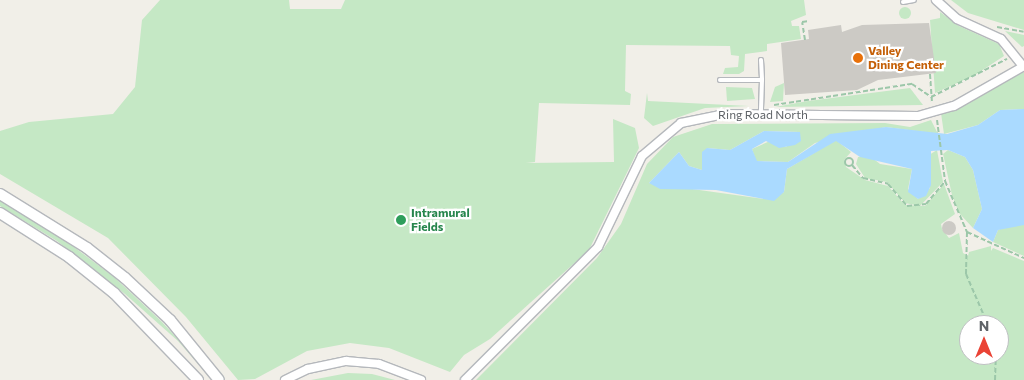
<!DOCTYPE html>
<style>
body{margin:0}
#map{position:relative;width:1024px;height:380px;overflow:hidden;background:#f1efe8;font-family:Commissioner,sans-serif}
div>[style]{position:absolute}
.green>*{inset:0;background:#c5e8c5}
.round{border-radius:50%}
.water>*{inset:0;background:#aadaff}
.building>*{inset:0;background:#cccac5}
.path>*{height:2px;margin-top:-1px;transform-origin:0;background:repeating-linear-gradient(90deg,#9cc7a9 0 5px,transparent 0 7.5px)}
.path>.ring{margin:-1px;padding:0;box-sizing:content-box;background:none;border:2px solid #9cc7a9;border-radius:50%}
.roads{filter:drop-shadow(1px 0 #b5b8bc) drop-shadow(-1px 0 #b5b8bc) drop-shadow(0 1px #b5b8bc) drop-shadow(0 -1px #b5b8bc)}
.service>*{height:4px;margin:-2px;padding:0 2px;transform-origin:2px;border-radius:2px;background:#fff}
.minor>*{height:8px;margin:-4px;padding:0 4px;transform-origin:4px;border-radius:4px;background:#fff}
.tertiary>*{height:10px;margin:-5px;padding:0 5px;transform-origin:5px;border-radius:5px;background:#fff}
.dots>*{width:14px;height:14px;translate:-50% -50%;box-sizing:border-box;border:2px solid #fff;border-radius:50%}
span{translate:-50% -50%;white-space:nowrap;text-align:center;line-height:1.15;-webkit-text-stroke:4.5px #fff;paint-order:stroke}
.food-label{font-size:12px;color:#c56008;font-weight:700}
.left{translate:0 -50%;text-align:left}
.street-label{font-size:12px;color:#5f6368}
.leisure-label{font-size:12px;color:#27864d;font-weight:700}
.north{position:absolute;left:959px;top:315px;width:50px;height:50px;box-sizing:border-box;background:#fff;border:1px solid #bfc1c3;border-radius:50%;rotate:0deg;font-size:14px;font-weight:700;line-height:20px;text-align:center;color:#5f6368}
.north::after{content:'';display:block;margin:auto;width:18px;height:22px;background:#ea4335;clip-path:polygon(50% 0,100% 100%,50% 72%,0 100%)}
</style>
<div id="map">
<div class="green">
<i style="clip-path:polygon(160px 0,289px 0,290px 9px,341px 9px,345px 0,804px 0,806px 15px,791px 21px,792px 26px,799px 26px,801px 39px,767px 44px,767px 51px,745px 54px,744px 71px,739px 74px,723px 74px,725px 68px,738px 67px,739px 56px,731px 55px,730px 46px,626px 45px,625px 91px,631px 94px,630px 105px,539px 103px,535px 162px,526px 163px,614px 162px,613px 119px,635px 128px,639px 148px,589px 250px,490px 339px,464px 355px,450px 372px,389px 348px,350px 343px,307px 351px,255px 379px,238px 380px,186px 317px,108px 238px,0 174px,0 131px,29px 122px,113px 114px,135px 87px,142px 20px)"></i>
<i style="clip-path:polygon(951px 0,1024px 0,1024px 30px,968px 13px)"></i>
<i class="round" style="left:899px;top:7px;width:12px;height:12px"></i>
<i style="clip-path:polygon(940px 12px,959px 26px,999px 44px,1004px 56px,975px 75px,935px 93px,930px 20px,940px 18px)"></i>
<i style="clip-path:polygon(1005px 31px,1024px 35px,1024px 46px,1022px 47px)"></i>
<i style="clip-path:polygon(1024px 72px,1024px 109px,1000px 110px,978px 125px,944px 134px,941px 113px)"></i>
<i style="clip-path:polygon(784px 83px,783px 101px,770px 102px,775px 87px)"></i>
<i style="clip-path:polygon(726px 87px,752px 88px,755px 99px,727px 101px)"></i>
<i style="clip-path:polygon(910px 88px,923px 105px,775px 107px,808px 101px)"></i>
<i style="clip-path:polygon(647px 93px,648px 101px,749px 106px,705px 108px,653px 126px,644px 118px)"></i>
<i style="clip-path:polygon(evenodd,931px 120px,938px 134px,886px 127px,815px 143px,788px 162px,756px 161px,752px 149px,770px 141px,786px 147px,800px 132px,764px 131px,730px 150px,707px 148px,702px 170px,689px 166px,679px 152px,649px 183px,764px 199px,784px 192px,787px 169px,836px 140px,851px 152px,844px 160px,846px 167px,865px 180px,888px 186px,905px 205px,925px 206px,944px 184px,955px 214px,941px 224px,942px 229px,949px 238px,959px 233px,963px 253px,968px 256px,969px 252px,991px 246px,991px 251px,993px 248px,1024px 261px,1024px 380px,476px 380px,597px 258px,621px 224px,647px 164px,673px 137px,712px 124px,885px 123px,910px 127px,931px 120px,969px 325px,999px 325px,999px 355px,969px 355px,969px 325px)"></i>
<i style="clip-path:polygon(937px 150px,943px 182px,920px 206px,905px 203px,887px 182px,865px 178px,856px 164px,858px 157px,870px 156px,880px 164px,912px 169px,908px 189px,918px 199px,930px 188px,929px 155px)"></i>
<i style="clip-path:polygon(948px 150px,965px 157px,973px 170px,982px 209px,973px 228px,959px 213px,952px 195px,943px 154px)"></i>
<i style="clip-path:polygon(0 200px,50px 229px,114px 277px,162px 322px,196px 359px,212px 380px,178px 341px,125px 294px,57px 241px,0 206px)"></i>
<i style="clip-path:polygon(1009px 225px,1024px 225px,1024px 256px,993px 242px,998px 230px)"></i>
<i style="clip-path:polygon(348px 373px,372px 374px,395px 380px,311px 380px)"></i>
</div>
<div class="water">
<i style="clip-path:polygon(1024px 109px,1024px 225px,998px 230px,993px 242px,973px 228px,982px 209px,973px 170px,965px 157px,948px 150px,931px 151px,931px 185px,926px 196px,918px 199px,908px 192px,912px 169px,860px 157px,836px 141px,787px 169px,784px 192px,774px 201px,716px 190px,660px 189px,649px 183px,679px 152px,689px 166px,702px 170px,702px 152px,707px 148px,730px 150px,764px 131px,800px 132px,801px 141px,795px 145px,779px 148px,766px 141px,752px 149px,757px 161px,788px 162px,830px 134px,886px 127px,947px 134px,978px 125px,1000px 110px)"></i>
</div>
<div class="building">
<i style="clip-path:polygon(929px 23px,936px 73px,878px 80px,857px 90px,785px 95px,781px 43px,809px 39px,808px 30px,841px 25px,842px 32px,862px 25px)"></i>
<i class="round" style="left:942px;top:221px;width:14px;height:14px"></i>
</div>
<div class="path">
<i style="left:997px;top:27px;width:27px;rotate:10deg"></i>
<i style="left:805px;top:40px;width:18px;rotate:-99deg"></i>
<i style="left:802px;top:22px;width:7px;rotate:-8deg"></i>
<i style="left:930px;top:74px;width:29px;rotate:86deg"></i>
<i style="left:774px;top:105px;width:140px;rotate:-8.7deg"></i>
<i style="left:912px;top:84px;width:23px;rotate:34deg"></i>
<i style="left:931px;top:97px;width:85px;rotate:-26.6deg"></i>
<i style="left:937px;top:120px;width:62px;rotate:82.5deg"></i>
<i style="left:945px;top:181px;width:56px;rotate:66.7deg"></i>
<i style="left:967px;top:232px;width:63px;rotate:24.5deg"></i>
<i class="ring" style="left:845px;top:158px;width:6px;height:6px"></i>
<i style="left:852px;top:165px;width:17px;rotate:50deg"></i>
<i style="left:863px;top:178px;width:26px;rotate:13deg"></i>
<i style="left:888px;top:184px;width:29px;rotate:49deg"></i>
<i style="left:907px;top:206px;width:19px;rotate:-6deg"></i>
<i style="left:926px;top:204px;width:30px;rotate:-50deg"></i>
<i style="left:967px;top:232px;width:42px;rotate:91.4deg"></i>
<i style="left:966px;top:274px;width:56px;rotate:66.7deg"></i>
<i style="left:995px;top:380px;width:25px;rotate:-88deg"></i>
</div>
<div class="roads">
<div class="service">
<i style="left:903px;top:2px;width:11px;rotate:-10deg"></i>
<i style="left:761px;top:60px;width:20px;rotate:87deg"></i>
<i style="left:720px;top:80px;width:42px"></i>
<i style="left:762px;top:80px;width:34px;rotate:92deg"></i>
</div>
<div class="minor">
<i style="left:936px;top:0;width:28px;rotate:42deg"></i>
<i style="left:957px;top:19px;width:48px;rotate:24.4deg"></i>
<i style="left:1001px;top:39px;width:35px;rotate:51deg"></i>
<i style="left:285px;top:380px;width:25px;rotate:-26deg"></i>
<i style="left:308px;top:369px;width:39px;rotate:-12deg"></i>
<i style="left:346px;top:361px;width:33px;rotate:5deg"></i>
<i style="left:379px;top:364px;width:45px;rotate:20.9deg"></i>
<i style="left:465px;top:380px;width:188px;rotate:-45deg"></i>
<i style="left:598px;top:247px;width:101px;rotate:-64.2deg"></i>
<i style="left:642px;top:156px;width:51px;rotate:-40.2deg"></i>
<i style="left:681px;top:123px;width:45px;rotate:-11.6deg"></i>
<i style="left:725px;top:114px;width:193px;rotate:0.6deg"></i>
<i style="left:918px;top:116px;width:37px;rotate:-16deg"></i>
<i style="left:954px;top:106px;width:81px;rotate:-29.7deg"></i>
</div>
<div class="tertiary">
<i style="left:0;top:194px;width:102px;rotate:31.8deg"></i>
<i style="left:87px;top:248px;width:48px;rotate:38.3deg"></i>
<i style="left:125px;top:278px;width:62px;rotate:43deg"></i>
<i style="left:170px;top:320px;width:77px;rotate:50.8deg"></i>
<i style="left:0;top:213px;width:82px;rotate:32.5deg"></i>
<i style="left:69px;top:257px;width:58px;rotate:38.7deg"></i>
<i style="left:114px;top:293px;width:121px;rotate:46deg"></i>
</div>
</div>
<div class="dots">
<i style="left:858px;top:58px;background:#e8710a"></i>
<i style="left:401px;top:220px;background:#2e9e5b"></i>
</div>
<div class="food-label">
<span class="left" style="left:868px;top:58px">Valley<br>Dining Center</span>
</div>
<div class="street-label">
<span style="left:763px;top:115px">Ring Road North</span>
</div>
<div class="leisure-label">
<span class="left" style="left:411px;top:220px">Intramural<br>Fields</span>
</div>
<div class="north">N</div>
</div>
